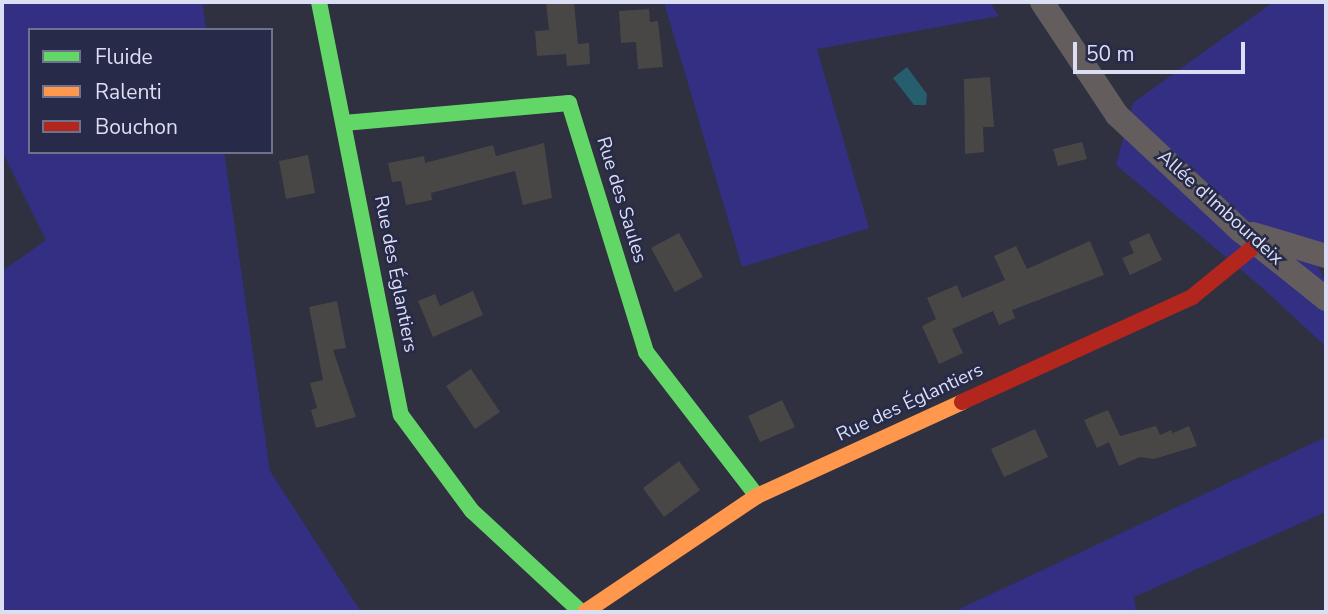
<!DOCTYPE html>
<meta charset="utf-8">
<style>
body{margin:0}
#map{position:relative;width:1328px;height:614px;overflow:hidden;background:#2f3040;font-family:"Nunito Sans",sans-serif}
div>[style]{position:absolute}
.green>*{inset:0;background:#332f83}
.water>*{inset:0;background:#265e6e}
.building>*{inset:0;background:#494746}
.street>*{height:24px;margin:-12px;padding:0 12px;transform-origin:12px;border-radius:12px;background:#635d5e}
.fast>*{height:16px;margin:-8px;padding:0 8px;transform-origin:8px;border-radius:8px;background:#63d668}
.slow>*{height:16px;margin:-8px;padding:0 8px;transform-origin:8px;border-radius:8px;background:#ff974d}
.jam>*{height:16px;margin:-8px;padding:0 8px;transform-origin:8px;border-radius:8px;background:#b3261e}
span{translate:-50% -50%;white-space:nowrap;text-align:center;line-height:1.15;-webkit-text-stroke:5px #272a48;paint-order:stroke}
.street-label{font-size:19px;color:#dcdff3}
.frame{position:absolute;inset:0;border:4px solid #dcdff3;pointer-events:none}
.legend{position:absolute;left:28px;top:28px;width:245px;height:126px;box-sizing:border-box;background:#272a48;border:2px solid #6f728c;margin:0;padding:9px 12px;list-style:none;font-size:21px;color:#dcdff3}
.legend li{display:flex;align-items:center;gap:14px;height:35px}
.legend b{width:35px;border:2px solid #6f728c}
.scale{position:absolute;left:1073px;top:42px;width:172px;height:32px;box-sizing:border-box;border:4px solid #dcdff3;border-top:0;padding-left:9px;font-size:21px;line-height:24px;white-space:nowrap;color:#dcdff3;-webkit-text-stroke:5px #272a48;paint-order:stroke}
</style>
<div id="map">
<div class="green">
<i style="clip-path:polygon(2px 2px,239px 2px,203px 5px,206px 30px,30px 30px,30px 152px,224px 152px,270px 471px,361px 612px,2px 612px,2px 271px,46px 240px,2px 151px)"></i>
<i style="clip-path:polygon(664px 2px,990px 2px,999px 16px,817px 49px,869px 228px,742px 267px)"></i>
<i style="clip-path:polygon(1273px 2px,1326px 2px,1326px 266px,1318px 267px,1326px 282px,1326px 347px,1265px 290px,1116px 165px,1133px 103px)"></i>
<i style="clip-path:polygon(1326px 437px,1326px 512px,1134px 597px,1136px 612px,953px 612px)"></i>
</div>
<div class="water">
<i style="clip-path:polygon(907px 67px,927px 94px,926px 105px,914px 105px,893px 78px)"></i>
</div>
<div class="building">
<i style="clip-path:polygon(546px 2px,574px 2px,578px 44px,589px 43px,590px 64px,567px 66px,566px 54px,537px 56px,535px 31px,549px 30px)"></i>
<i style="clip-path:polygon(649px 9px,650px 22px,658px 21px,663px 67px,638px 69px,636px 42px,621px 43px,619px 11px)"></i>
<i style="clip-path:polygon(990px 77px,994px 127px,983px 127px,984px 152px,965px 154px,964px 79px)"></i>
<i style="clip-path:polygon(1082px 142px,1087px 159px,1058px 166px,1053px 149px)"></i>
<i style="clip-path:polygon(544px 143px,552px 198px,523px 205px,515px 171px,431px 193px,432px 200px,406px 205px,401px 181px,392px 182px,388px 163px,424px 156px,425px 163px,493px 145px,496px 156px)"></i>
<i style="clip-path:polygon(308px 155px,315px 193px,286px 199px,279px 161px)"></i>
<i style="clip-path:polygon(679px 233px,703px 277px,675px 292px,651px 248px)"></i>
<i style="clip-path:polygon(1149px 233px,1162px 260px,1130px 275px,1122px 258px,1134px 253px,1129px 242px)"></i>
<i style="clip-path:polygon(1090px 241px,1104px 275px,1012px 310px,1015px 318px,999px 325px,993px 311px,952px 329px,963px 353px,939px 364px,922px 326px,936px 319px,927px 298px,957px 285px,962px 298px,1005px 280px,994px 256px,1016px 246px,1027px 269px)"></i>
<i style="clip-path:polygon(473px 291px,483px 315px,433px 337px,418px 301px,435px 294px,440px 306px)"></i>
<i style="clip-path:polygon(337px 301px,346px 348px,333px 350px,356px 417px,316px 428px,311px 410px,317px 408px,310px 383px,323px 380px,309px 307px)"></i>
<i style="clip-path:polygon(471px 369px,500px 412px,475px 429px,446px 386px)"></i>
<i style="clip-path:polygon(782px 400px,795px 427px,760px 442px,748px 416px)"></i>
<i style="clip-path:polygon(1108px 410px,1120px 436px,1156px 426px,1160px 435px,1171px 430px,1175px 438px,1173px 433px,1189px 426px,1197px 446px,1154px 459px,1140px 457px,1119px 466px,1109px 442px,1097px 448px,1084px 420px)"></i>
<i style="clip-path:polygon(1035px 429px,1048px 457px,1004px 477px,991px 449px)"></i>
<i style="clip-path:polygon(679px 461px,700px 490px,664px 517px,643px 488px)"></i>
</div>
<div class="street">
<i style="left:1042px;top:2px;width:136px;rotate:56.4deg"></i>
<i style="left:1117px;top:115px;width:170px;rotate:43.1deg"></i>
<i style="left:1241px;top:231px;width:109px;rotate:38.7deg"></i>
<i style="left:1253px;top:234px;width:76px;rotate:16.8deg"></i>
</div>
<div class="fast">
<i style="left:319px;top:2px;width:421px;rotate:78.8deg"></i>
<i style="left:401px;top:415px;width:119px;rotate:53.5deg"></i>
<i style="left:472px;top:511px;width:149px;rotate:42.8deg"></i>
<i style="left:344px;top:123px;width:226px;rotate:-5.1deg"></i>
<i style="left:569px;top:103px;width:261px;rotate:72.8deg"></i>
<i style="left:646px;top:352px;width:182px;rotate:52.4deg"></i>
</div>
<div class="slow">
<i style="left:585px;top:612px;width:207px;rotate:-34deg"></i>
<i style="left:757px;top:496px;width:226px;rotate:-24.6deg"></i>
</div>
<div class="jam">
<i style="left:962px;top:402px;width:253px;rotate:-24.5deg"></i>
<i style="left:1192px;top:297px;width:84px;rotate:-39.2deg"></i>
</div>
<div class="street-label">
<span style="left:621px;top:200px;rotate:73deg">Rue des Saules</span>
<span style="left:1220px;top:208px;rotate:42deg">Allée d'Imbourdeix</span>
<span style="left:395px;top:274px;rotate:79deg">Rue des Églantiers</span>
<span style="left:910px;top:403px;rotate:-25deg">Rue des Églantiers</span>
</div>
<div class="frame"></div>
<ul class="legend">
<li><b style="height:9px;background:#63d668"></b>Fluide</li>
<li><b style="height:9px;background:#ff974d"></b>Ralenti</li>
<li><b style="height:9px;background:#b3261e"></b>Bouchon</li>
</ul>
<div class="scale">50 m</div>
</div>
